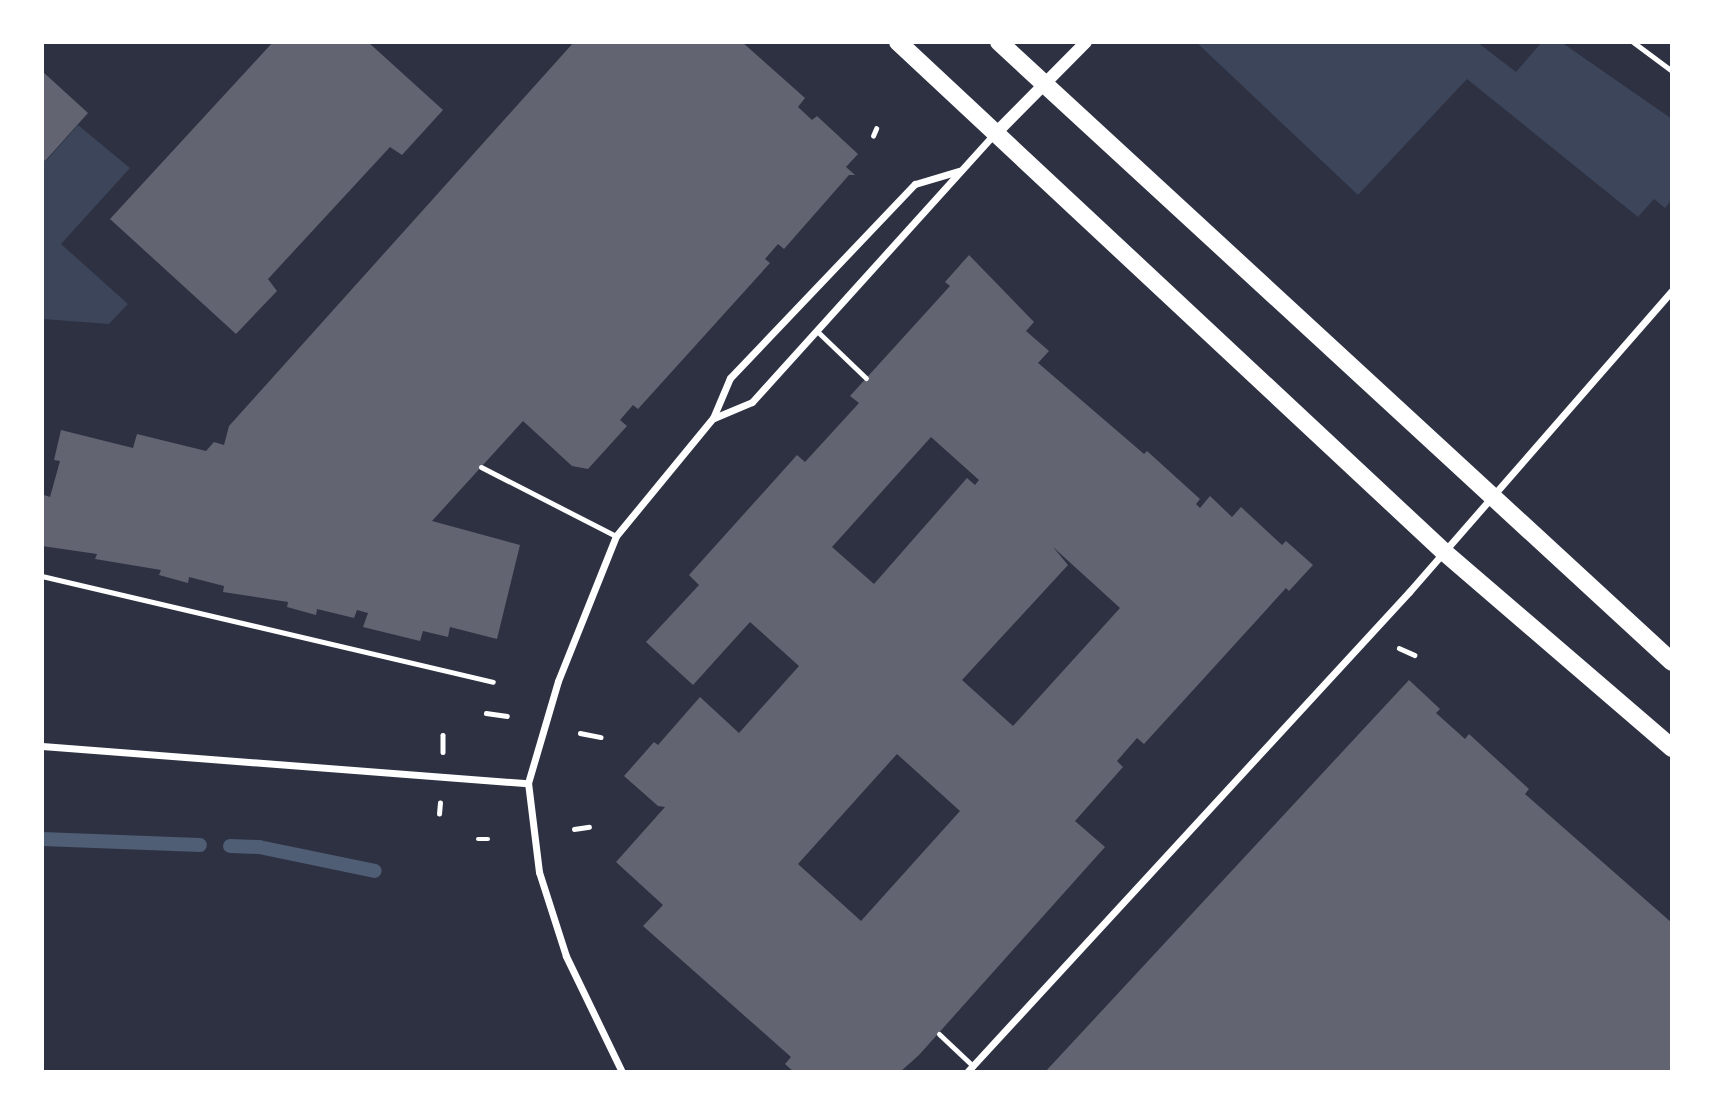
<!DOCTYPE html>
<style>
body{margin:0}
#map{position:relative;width:1714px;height:1114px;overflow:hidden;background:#2d3142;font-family:Signika,sans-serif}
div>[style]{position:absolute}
.green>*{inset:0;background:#3c4559}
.stream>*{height:14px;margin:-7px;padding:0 7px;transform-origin:7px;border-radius:7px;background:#4f5d75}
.building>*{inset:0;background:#626471}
.path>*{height:4.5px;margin:-2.25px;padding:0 2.25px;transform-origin:2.25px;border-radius:2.25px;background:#fff}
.service>*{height:5px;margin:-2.5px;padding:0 2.5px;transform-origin:2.5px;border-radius:2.5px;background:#fff}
.minor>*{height:7px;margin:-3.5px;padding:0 3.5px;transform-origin:3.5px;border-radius:3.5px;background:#fff}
.tertiary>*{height:12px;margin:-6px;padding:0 6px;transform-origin:6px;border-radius:6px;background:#fff}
.primary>*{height:18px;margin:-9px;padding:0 9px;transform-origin:9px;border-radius:9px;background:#fff}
span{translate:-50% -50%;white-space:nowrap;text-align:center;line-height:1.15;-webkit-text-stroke:7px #fff;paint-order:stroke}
.frame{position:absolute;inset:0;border:44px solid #fff;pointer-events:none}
</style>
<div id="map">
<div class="green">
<i style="clip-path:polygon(1196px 42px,1477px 42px,1516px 72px,1541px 43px,1561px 42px,1672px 119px,1672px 199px,1665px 208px,1654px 199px,1638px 217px,1467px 79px,1358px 195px)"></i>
<i style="clip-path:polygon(78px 125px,130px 168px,61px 244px,128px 304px,109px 324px,42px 319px,42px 158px,46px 161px)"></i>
</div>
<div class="stream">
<i style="left:42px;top:839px;width:158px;rotate:2.2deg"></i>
<i style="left:230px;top:846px;width:29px;rotate:2deg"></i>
<i style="left:259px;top:847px;width:118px;rotate:11.7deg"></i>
</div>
<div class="building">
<i style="clip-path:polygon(273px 42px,368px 42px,443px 110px,402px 155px,390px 147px,268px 279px,277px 291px,236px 334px,110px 219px)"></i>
<i style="clip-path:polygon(574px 42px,742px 42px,805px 98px,798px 107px,812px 120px,817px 116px,858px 154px,846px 167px,855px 175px,849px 175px,784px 249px,778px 244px,765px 259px,770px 263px,638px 409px,633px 405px,620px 420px,627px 426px,588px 469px,572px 466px,523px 421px,432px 521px,520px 545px,497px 639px,450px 627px,448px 637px,423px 631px,420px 641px,363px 627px,368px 613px,357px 610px,354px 618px,317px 609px,316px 615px,287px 607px,288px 602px,223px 592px,224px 586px,189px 577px,188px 583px,159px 575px,161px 570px,95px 559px,97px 554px,42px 546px,42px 502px,44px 495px,50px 497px,60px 461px,54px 460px,61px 430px,133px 448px,137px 434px,206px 451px,214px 442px,224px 445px,229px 426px)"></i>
<i style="clip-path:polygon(42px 71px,88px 113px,45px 161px,42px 158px)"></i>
<i style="clip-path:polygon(evenodd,969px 255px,1034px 322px,1026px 331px,1049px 351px,1038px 363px,1044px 368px,1144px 454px,1147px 451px,1200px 499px,1196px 504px,1200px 508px,1210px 496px,1232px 517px,1241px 507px,1282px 545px,1286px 541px,1313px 565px,1289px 591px,1286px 588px,1144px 744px,1137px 738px,1117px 761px,1123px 767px,1075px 821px,1105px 847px,919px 1055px,900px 1072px,794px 1072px,785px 1064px,791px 1057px,643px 926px,663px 905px,616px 862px,665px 807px,658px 806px,624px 776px,654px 742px,658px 745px,700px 697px,739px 733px,799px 666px,750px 622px,693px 685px,646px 642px,699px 585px,689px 575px,797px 455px,805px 462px,859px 403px,850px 396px,950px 286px,945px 282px,969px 255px,931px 437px,979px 480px,975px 485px,967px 478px,874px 584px,832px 547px,931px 437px,969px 255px,1053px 547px,1120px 608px,1013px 726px,962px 680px,1068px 565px,1053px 547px,969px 255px,897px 754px,960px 811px,861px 921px,798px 864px,897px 754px)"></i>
<i style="clip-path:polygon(1409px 680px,1440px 709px,1436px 713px,1465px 739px,1469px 734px,1529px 789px,1525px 794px,1672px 923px,1672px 1072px,1045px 1072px)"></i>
</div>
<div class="path">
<i style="left:873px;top:136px;width:8px;rotate:-67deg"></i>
<i style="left:42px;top:576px;width:463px;rotate:13.2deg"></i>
<i style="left:1399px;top:648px;width:17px;rotate:24deg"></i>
<i style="left:486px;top:713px;width:21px;rotate:8deg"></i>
<i style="left:580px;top:733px;width:21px;rotate:11deg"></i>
<i style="left:443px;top:735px;width:17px;rotate:90deg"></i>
<i style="left:439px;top:814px;width:11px;rotate:-85deg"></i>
<i style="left:574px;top:829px;width:15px;rotate:-8deg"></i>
<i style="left:478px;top:839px;width:10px"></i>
</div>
<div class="service">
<i style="left:1633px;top:42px;width:49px;rotate:36.6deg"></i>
<i style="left:819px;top:333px;width:65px;rotate:43.8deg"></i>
<i style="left:481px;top:467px;width:152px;rotate:27.1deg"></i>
<i style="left:939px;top:1034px;width:47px;rotate:43.3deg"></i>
</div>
<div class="minor">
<i style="left:714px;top:418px;width:41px;rotate:-22.8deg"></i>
<i style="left:752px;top:402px;width:363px;rotate:-47.9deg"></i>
<i style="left:42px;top:746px;width:487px;rotate:4.4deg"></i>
<i style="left:622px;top:1072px;width:129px;rotate:-115.8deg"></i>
<i style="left:566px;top:956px;width:88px;rotate:-107.8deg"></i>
<i style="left:539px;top:872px;width:90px;rotate:-97deg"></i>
<i style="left:528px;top:783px;width:106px;rotate:-73.6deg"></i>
<i style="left:558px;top:681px;width:156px;rotate:-68.2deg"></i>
<i style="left:616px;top:536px;width:153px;rotate:-50.6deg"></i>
<i style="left:713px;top:418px;width:43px;rotate:-67deg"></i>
<i style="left:730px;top:378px;width:268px;rotate:-46.4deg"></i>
<i style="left:915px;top:184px;width:46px;rotate:-16.5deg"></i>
<i style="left:967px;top:1072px;width:653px;rotate:-47.36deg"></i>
<i style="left:1409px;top:592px;width:400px;rotate:-48.9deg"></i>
</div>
<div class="tertiary">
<i style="left:996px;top:133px;width:128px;rotate:-45.3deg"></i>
</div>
<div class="primary">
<i style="left:898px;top:42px;width:746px;rotate:43.04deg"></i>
<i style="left:1443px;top:551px;width:302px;rotate:40.7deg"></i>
<i style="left:999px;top:42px;width:915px;rotate:42.65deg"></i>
</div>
<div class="frame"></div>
</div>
